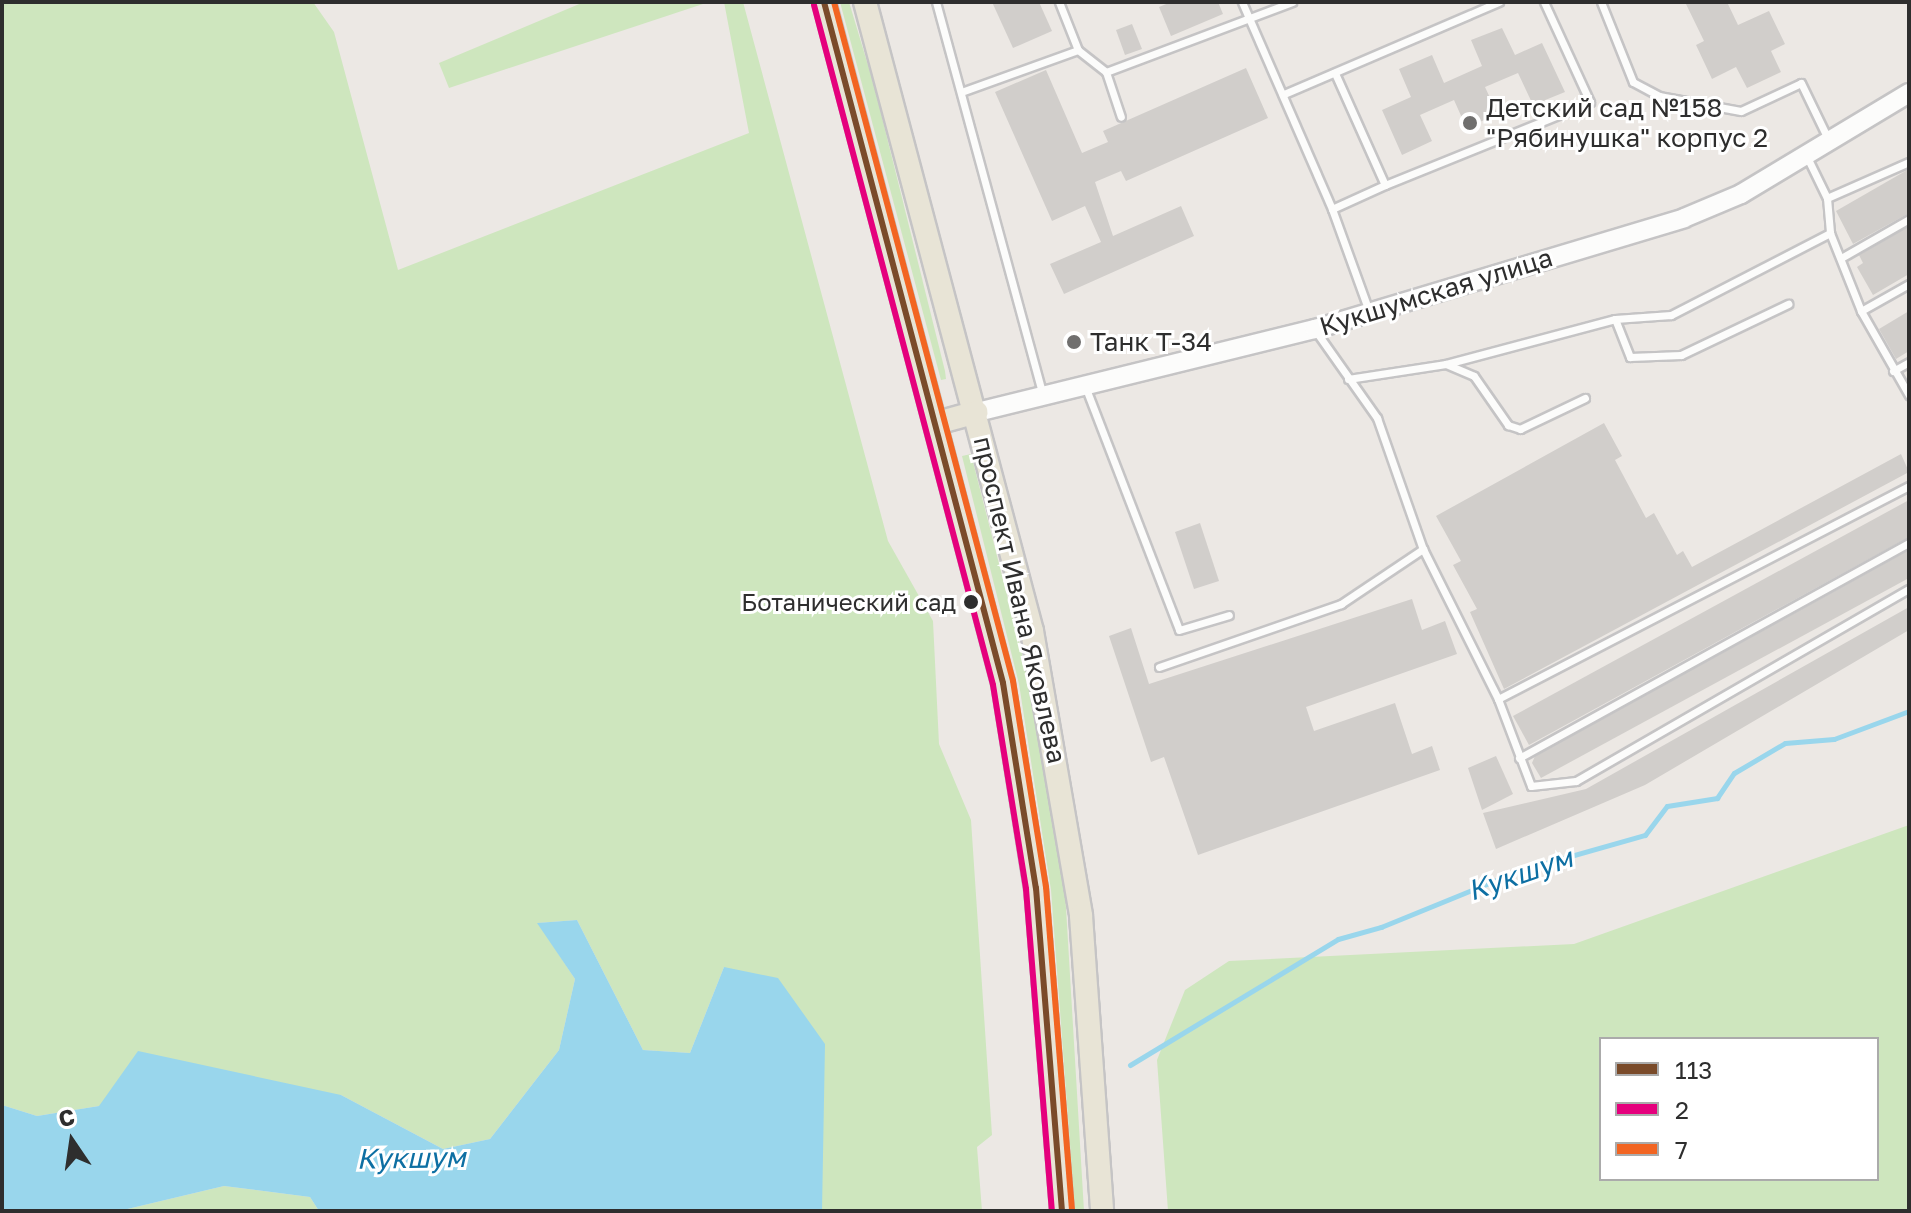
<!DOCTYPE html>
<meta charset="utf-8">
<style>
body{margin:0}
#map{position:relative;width:1911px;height:1213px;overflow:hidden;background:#ece8e4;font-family:"Golos Text",sans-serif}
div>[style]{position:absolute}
.green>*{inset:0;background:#cee6be}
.water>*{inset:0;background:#99d6ec}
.stream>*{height:5px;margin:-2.5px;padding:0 2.5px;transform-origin:2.5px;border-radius:2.5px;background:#99d6ec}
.building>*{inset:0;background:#d1cecb}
.roads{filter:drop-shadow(2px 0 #c5c4c5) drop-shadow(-2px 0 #c5c4c5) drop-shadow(0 2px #c5c4c5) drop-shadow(0 -2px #c5c4c5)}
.service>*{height:7px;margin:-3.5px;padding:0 3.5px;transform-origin:3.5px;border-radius:3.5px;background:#fcfcfb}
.tertiary>*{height:18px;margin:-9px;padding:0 9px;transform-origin:9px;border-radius:9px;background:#fcfcfb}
.primary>*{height:22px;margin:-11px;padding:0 11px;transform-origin:11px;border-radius:11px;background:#e8e4d6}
.bus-1>*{height:6px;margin:-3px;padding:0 3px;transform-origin:3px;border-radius:3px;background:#7a4b2a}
.bus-2>*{height:6px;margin:-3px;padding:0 3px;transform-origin:3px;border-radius:3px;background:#e5007d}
.bus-3>*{height:6px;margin:-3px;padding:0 3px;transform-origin:3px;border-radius:3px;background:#f26522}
.dots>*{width:22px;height:22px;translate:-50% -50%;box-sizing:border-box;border:4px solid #fff;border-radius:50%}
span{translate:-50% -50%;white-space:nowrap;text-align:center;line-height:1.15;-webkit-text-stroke:6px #fff;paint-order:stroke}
.bus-label{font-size:24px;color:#2e2e2e}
.right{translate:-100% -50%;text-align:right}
.poi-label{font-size:26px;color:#2e2e2e}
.left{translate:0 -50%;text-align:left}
.street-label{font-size:26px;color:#2e2e2e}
.water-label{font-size:28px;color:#0d6fa3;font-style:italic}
.frame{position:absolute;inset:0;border:4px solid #2e2e2e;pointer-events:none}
.legend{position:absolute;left:1599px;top:1037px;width:280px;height:144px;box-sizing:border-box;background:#fff;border:2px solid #ababab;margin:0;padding:10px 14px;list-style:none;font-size:24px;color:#2e2e2e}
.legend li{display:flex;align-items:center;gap:16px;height:40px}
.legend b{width:40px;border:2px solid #ababab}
.north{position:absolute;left:32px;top:1101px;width:80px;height:80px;-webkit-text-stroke:6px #fff;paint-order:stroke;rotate:347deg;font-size:22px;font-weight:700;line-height:32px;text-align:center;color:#2e2e2e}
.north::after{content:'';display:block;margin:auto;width:28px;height:36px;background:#2e2e2e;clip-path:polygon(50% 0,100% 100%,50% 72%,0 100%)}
</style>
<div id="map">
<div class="green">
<i style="clip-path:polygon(2px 2px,313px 2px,334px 32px,398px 270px,749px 133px,724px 2px,743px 2px,888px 541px,933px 621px,939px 744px,971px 820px,992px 1135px,977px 1147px,982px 1211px,822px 1211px,822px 1150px,724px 967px,690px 1053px,643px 1050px,577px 920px,538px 923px,575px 979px,559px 1050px,490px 1139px,443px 1149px,341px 1095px,99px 1106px,37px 1116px,2px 1105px)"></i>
<i style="clip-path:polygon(584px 2px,709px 2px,449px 88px,439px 63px)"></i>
<i style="clip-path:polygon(840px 2px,849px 2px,874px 85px,945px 371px,946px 379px,941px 380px)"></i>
<i style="clip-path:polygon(971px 454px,1029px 681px,1065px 891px,1084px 1211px,1075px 1211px,1051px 890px,1019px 684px,962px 456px)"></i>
<i style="clip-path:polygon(evenodd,1909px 825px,1909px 1211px,1168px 1211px,1157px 1060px,1185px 990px,1229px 961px,1574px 944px,1909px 825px,1877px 1039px,1877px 1179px,1601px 1179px,1601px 1039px,1877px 1039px)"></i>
<i style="clip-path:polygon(224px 1186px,310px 1197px,319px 1211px,119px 1211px)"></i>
</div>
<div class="water">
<i style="clip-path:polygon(577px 920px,643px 1050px,690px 1053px,724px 967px,778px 978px,825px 1044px,822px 1211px,319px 1211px,310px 1197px,224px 1186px,119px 1211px,2px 1211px,2px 1105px,37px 1116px,99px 1106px,138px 1051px,341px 1095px,443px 1149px,490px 1139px,559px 1050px,575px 979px,537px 923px)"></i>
</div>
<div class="stream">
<i style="left:1130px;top:1065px;width:243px;rotate:-31.2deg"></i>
<i style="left:1338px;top:939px;width:45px;rotate:-15.6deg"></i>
<i style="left:1381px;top:927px;width:151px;rotate:-22.2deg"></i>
<i style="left:1521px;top:870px;width:129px;rotate:-15.8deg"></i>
<i style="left:1645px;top:835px;width:36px;rotate:-53deg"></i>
<i style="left:1667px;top:806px;width:51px;rotate:-9.1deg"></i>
<i style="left:1717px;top:798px;width:30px;rotate:-56deg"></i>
<i style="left:1734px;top:773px;width:59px;rotate:-30.5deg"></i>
<i style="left:1785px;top:743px;width:49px;rotate:-4.7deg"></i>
<i style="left:1834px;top:739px;width:80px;rotate:-20.5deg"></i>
</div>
<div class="building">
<i style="clip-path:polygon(992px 2px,1039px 2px,1052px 31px,1013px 48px)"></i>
<i style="clip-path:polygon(1171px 2px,1218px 2px,1223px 14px,1171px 36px,1159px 7px)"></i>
<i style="clip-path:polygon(1685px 2px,1727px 2px,1738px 25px,1769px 11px,1785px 44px,1771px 51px,1781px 72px,1747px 88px,1736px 67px,1712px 79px,1696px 45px,1704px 41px)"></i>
<i style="clip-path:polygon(1132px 24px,1142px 49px,1125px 55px,1116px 30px)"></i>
<i style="clip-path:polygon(1502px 28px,1515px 55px,1542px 43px,1565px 92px,1533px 105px,1518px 73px,1485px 87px,1498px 115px,1466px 127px,1454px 100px,1420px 115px,1432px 141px,1402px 155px,1382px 110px,1411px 97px,1399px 69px,1432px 55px,1444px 83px,1482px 66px,1471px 40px)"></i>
<i style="clip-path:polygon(1246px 68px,1268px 118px,1126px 181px,1121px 171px,1095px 182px,1113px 236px,1181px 206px,1194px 236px,1064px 294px,1050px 264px,1101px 242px,1085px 206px,1052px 221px,995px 92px,1046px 70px,1082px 153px,1108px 142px,1103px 131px)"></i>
<i style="clip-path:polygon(1909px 169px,1909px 213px,1853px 244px,1836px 211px)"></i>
<i style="clip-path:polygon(1909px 226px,1909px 274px,1873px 295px,1857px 267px,1863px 263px,1859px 255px)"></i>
<i style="clip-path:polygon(1909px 311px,1909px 351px,1896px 359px,1879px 329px)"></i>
<i style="clip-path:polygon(1604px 423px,1622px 456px,1615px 460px,1646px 518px,1654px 513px,1677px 555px,1683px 551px,1692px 567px,1901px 454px,1909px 472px,1504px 689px,1470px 612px,1477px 609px,1453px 565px,1461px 561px,1436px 516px)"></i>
<i style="clip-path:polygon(1909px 500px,1909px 537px,1529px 745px,1513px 716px)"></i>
<i style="clip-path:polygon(1200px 523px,1219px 581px,1194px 589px,1175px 532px)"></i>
<i style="clip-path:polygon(1909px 550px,1909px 578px,1541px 778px,1532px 763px,1535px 756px)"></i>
<i style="clip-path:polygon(1412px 599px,1422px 630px,1445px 621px,1457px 654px,1306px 707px,1314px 731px,1395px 703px,1412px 754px,1432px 746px,1440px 770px,1198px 855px,1164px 757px,1151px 762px,1109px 636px,1131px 628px,1149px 684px)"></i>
<i style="clip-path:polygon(1909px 607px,1909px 630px,1645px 785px,1496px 849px,1483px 813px,1586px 789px)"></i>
<i style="clip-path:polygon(1496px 756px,1513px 794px,1482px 810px,1468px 768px)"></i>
</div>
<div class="roads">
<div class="service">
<i style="left:936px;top:2px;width:405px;rotate:74.8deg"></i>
<i style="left:1242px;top:2px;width:226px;rotate:66.5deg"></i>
<i style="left:1332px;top:209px;width:109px;rotate:70.1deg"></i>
<i style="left:1601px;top:2px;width:86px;rotate:68.2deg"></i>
<i style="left:1633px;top:82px;width:30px;rotate:28deg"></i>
<i style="left:1659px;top:96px;width:83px;rotate:10.4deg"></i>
<i style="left:1741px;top:111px;width:66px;rotate:-25deg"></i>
<i style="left:1801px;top:83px;width:64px;rotate:64.2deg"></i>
<i style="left:1078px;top:50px;width:36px;rotate:38deg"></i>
<i style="left:1106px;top:72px;width:199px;rotate:-20.6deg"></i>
<i style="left:1106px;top:72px;width:47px;rotate:71.6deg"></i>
<i style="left:964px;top:91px;width:121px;rotate:-19.8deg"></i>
<i style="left:1078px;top:50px;width:52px;rotate:-111.6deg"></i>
<i style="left:1284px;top:94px;width:234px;rotate:-23.2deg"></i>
<i style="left:1807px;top:157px;width:46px;rotate:64deg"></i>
<i style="left:1827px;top:198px;width:35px;rotate:85deg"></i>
<i style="left:1830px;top:233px;width:84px;rotate:68.3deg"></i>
<i style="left:1861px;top:311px;width:97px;rotate:60.3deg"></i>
<i style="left:1385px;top:185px;width:221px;rotate:-22deg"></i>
<i style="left:1590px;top:102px;width:110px;rotate:-114.7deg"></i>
<i style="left:1827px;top:198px;width:90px;rotate:-23.7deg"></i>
<i style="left:1332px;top:209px;width:58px;rotate:-24.4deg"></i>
<i style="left:1385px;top:185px;width:123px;rotate:-114.1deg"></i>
<i style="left:1841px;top:258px;width:78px;rotate:-29.8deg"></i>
<i style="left:1861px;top:311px;width:55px;rotate:-29.4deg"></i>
<i style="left:1615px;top:319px;width:41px;rotate:68.5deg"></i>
<i style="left:1630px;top:357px;width:51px;rotate:-2.2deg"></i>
<i style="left:1681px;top:355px;width:119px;rotate:-25.5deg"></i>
<i style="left:1315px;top:330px;width:108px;rotate:54.8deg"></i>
<i style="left:1377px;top:418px;width:139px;rotate:70.7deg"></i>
<i style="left:1423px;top:549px;width:168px;rotate:63.4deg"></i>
<i style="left:1498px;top:699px;width:93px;rotate:69.2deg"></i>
<i style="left:1531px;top:786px;width:45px;rotate:-6.3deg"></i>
<i style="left:1576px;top:781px;width:384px;rotate:-30deg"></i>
<i style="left:1446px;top:364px;width:30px;rotate:23deg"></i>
<i style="left:1474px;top:376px;width:60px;rotate:55.2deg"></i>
<i style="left:1508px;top:425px;width:13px;rotate:18deg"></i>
<i style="left:1520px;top:429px;width:72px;rotate:-25.5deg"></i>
<i style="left:1893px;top:371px;width:18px;rotate:-29deg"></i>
<i style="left:1348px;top:379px;width:99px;rotate:-8.7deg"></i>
<i style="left:1446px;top:364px;width:175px;rotate:-14.9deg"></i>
<i style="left:1615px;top:319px;width:56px;rotate:-4.1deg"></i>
<i style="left:1671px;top:315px;width:179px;rotate:-27.3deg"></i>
<i style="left:1085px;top:386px;width:261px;rotate:68.9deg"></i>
<i style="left:1179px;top:630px;width:52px;rotate:-16.7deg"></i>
<i style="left:1159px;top:667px;width:193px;rotate:-19.1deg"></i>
<i style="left:1341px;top:604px;width:99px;rotate:-33.9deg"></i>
<i style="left:1498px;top:699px;width:463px;rotate:-27.4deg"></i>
<i style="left:1519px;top:758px;width:445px;rotate:-28.9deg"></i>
</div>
<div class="tertiary">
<i style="left:977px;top:412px;width:348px;rotate:-13.8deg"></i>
<i style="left:1315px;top:329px;width:385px;rotate:-16.7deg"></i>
<i style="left:1684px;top:218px;width:62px;rotate:-22.8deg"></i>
<i style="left:1741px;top:194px;width:196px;rotate:-31deg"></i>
</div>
<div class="primary">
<i style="left:824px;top:2px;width:704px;rotate:75.27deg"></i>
<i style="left:1003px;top:683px;width:208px;rotate:80.9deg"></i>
<i style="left:1036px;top:888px;width:324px;rotate:85.4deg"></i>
<i style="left:865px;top:2px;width:651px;rotate:75.13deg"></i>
<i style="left:1032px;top:631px;width:289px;rotate:80.2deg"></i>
<i style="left:1081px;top:916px;width:296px;rotate:85.9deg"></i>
<i style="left:937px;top:423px;width:41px;rotate:-15.4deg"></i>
</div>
</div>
<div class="bus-1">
<i style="left:824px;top:2px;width:704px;rotate:75.27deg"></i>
<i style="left:1003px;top:683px;width:208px;rotate:80.9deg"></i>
<i style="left:1036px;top:888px;width:324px;rotate:85.4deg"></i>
</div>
<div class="bus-2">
<i style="left:814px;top:5px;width:703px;rotate:75.25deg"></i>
<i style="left:993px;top:685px;width:207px;rotate:80.8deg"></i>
<i style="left:1026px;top:889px;width:323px;rotate:85.4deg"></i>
</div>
<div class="bus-3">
<i style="left:834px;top:2px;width:702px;rotate:75.23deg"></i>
<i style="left:1013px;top:681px;width:209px;rotate:80.9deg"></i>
<i style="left:1046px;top:887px;width:324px;rotate:85.4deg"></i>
</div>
<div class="dots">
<i style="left:1470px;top:123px;background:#706f6e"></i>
<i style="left:1074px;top:342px;background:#706f6e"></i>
<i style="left:971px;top:602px;background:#2e2e2e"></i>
</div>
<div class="bus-label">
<span class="right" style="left:956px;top:602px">Ботанический сад</span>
</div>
<div class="poi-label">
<span class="left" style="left:1486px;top:123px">Детский сад №158<br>"Рябинушка" корпус 2</span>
<span class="left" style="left:1090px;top:342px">Танк Т-34</span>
</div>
<div class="street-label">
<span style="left:1436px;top:292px;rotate:-17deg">Кукшумская улица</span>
<span style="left:1020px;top:600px;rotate:77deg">проспект Ивана Яковлева</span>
</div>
<div class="water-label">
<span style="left:1520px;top:874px;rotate:-19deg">Кукшум</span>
<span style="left:411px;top:1158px;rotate:-1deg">Кукшум</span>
</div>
<div class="frame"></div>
<ul class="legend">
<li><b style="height:10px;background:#7a4b2a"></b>113</li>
<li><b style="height:10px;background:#e5007d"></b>2</li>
<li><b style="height:10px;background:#f26522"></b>7</li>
</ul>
<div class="north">С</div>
</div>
